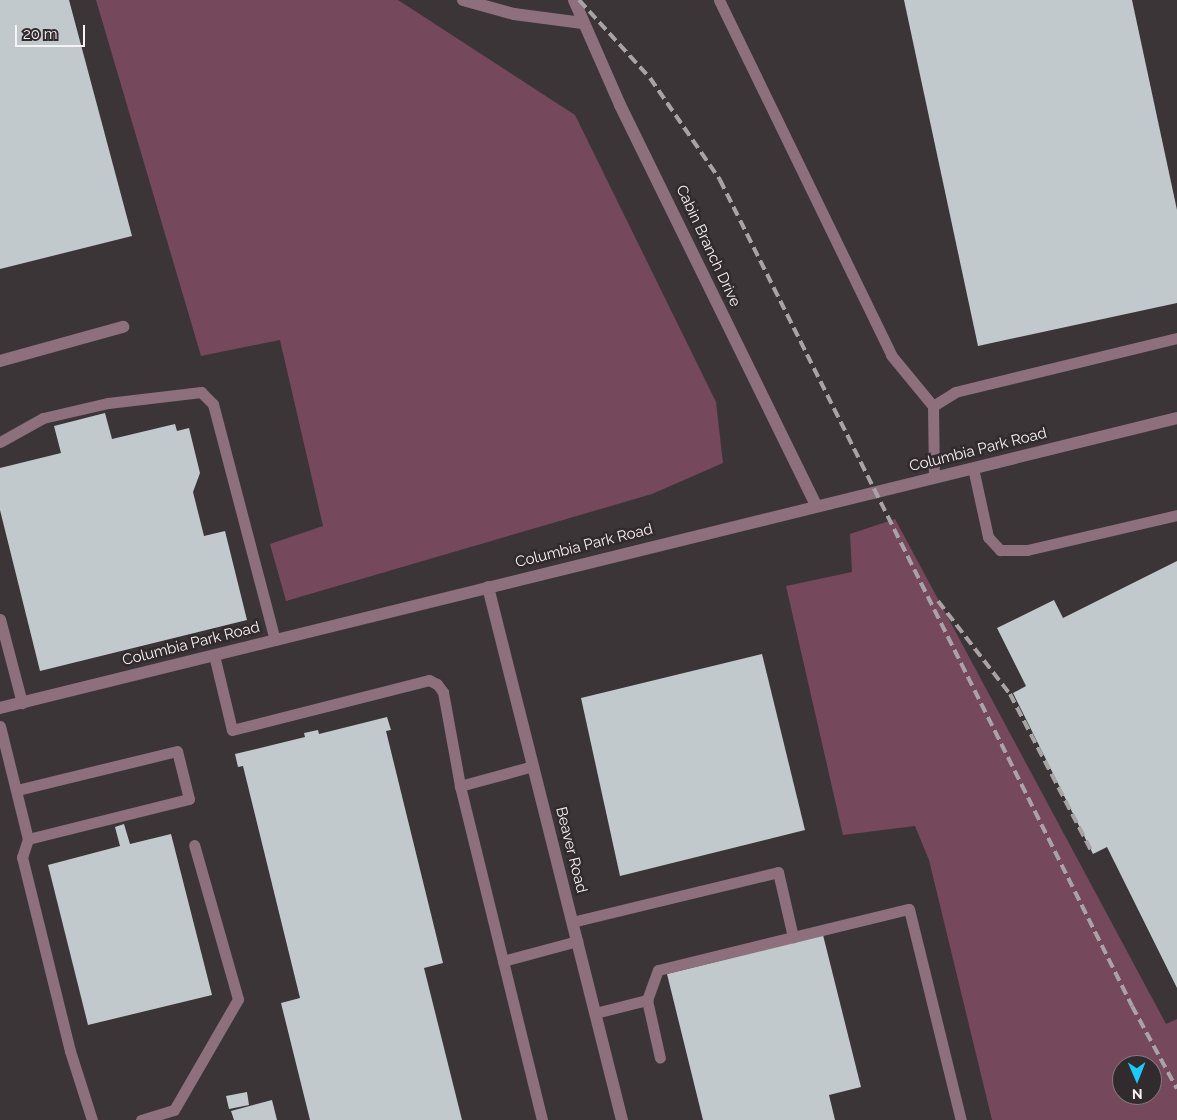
<!DOCTYPE html>
<style>
body{margin:0}
#map{position:relative;width:1177px;height:1120px;overflow:hidden;background:#3b3537;font-family:Raleway,sans-serif}
div>[style]{position:absolute}
.green>*{inset:0;background:#76485c}
.building>*{inset:0;background:#c1c9cc}
.service>*{height:11px;margin:-5.5px;padding:0 5.5px;transform-origin:5.5px;border-radius:5.5px;background:#8e6f7c}
.minor>*{height:12px;margin:-6px;padding:0 6px;transform-origin:6px;border-radius:6px;background:#8e6f7c}
.tertiary>*{height:12px;margin:-6px;padding:0 6px;transform-origin:6px;border-radius:6px;background:#8e6f7c}
.rail>*{height:4px;margin-top:-2px;transform-origin:0;background:repeating-linear-gradient(90deg,#a8a3a5 0 10px,transparent 0 15px)}
span{translate:-50% -50%;white-space:nowrap;text-align:center;line-height:1.15;-webkit-text-stroke:5px #312b2d;paint-order:stroke}
.street-label{font-size:15px;color:#f7f3f5}
.north{position:absolute;left:1112px;top:1055px;width:50px;height:50px;box-sizing:border-box;background:#312b2d;border:1px solid #807b7d;border-radius:50%;rotate:179deg;font-size:14px;font-weight:700;line-height:20px;text-align:center;color:#f7f3f5}
.north::after{content:'';display:block;margin:auto;width:18px;height:22px;background:#1bcafc;clip-path:polygon(50% 0,100% 100%,50% 72%,0 100%)}
.scale{position:absolute;left:15px;top:25px;width:70px;height:22px;box-sizing:border-box;border:2px solid #f7f3f5;border-top:0;padding-left:6px;font-size:15px;line-height:18px;white-space:nowrap;color:#f7f3f5;-webkit-text-stroke:4px #312b2d;paint-order:stroke}
</style>
<div id="map">
<div class="green">
<i style="clip-path:polygon(96px 0,398px 0,575px 115px,716px 402px,723px 463px,652px 494px,286px 601px,270px 544px,323px 526px,280px 340px,201px 356px)"></i>
<i style="clip-path:polygon(evenodd,895px 519px,1166px 1024px,1177px 1019px,1177px 1120px,992px 1120px,929px 860px,915px 826px,843px 835px,786px 586px,852px 572px,850px 534px,895px 519px,1122px 1065px,1152px 1065px,1152px 1095px,1122px 1095px,1122px 1065px)"></i>
</div>
<div class="building">
<i style="clip-path:polygon(0 0,69px 0,132px 236px,0 269px)"></i>
<i style="clip-path:polygon(904px 0,1132px 0,1177px 210px,1177px 303px,978px 346px)"></i>
<i style="clip-path:polygon(105px 413px,112px 439px,175px 424px,177px 431px,189px 428px,200px 473px,193px 492px,204px 536px,225px 531px,247px 620px,40px 671px,0 510px,0 468px,61px 453px,54px 426px)"></i>
<i style="clip-path:polygon(1177px 561px,1177px 988px,1107px 847px,1093px 854px,1013px 693px,1026px 686px,997px 628px,1054px 600px,1063px 618px)"></i>
<i style="clip-path:polygon(762px 654px,805px 830px,620px 876px,581px 698px)"></i>
<i style="clip-path:polygon(387px 717px,391px 730px,386px 731px,443px 963px,424px 968px,462px 1120px,310px 1120px,281px 1003px,300px 998px,243px 766px,238px 767px,235px 754px,305px 737px,304px 733px,318px 730px,319px 734px)"></i>
<i style="clip-path:polygon(124px 824px,130px 844px,171px 834px,212px 995px,88px 1025px,48px 865px,120px 846px,115px 827px)"></i>
<i style="clip-path:polygon(823px 935px,861px 1087px,829px 1095px,835px 1120px,703px 1120px,667px 974px)"></i>
<i style="clip-path:polygon(247px 1092px,249px 1105px,229px 1109px,226px 1096px)"></i>
<i style="clip-path:polygon(272px 1100px,277px 1120px,234px 1120px,231px 1111px)"></i>
</div>
<div class="service">
<i style="left:719px;top:0;width:394px;rotate:64.1deg"></i>
<i style="left:891px;top:355px;width:66px;rotate:50.5deg"></i>
<i style="left:933px;top:406px;width:26px;rotate:-32deg"></i>
<i style="left:955px;top:392px;width:228px;rotate:-13.7deg"></i>
<i style="left:933px;top:406px;width:71px;rotate:89.2deg"></i>
<i style="left:0;top:442px;width:49px;rotate:-29.2deg"></i>
<i style="left:43px;top:418px;width:67px;rotate:-13deg"></i>
<i style="left:108px;top:403px;width:94px;rotate:-6.7deg"></i>
<i style="left:201px;top:392px;width:17px;rotate:45deg"></i>
<i style="left:213px;top:404px;width:244px;rotate:75.3deg"></i>
<i style="left:973px;top:468px;width:71px;rotate:77.7deg"></i>
<i style="left:988px;top:537px;width:18px;rotate:47deg"></i>
<i style="left:1000px;top:550px;width:27px"></i>
<i style="left:1027px;top:550px;width:154px;rotate:-13.1deg"></i>
<i style="left:0;top:619px;width:87px;rotate:75.3deg"></i>
<i style="left:214px;top:655px;width:77px;rotate:76.5deg"></i>
<i style="left:232px;top:730px;width:203px;rotate:-14.2deg"></i>
<i style="left:429px;top:680px;width:9px;rotate:27deg"></i>
<i style="left:437px;top:684px;width:10px;rotate:53deg"></i>
<i style="left:443px;top:692px;width:96px;rotate:79.7deg"></i>
<i style="left:0;top:726px;width:116px;rotate:76.1deg"></i>
<i style="left:28px;top:839px;width:166px;rotate:-14deg"></i>
<i style="left:189px;top:799px;width:49px;rotate:-104deg"></i>
<i style="left:177px;top:751px;width:165px;rotate:166.3deg"></i>
<i style="left:533px;top:766px;width:76px;rotate:164.7deg"></i>
<i style="left:460px;top:786px;width:344px;rotate:76.2deg"></i>
<i style="left:28px;top:839px;width:19px;rotate:108deg"></i>
<i style="left:22px;top:857px;width:200px;rotate:76.1deg"></i>
<i style="left:70px;top:1051px;width:72px;rotate:72.3deg"></i>
<i style="left:572px;top:922px;width:212px;rotate:-13.6deg"></i>
<i style="left:778px;top:872px;width:67px;rotate:77deg"></i>
<i style="left:503px;top:961px;width:77px;rotate:-15.1deg"></i>
<i style="left:647px;top:1000px;width:59px;rotate:77.4deg"></i>
<i style="left:595px;top:1013px;width:54px;rotate:-14deg"></i>
<i style="left:647px;top:1000px;width:32px;rotate:-70deg"></i>
<i style="left:658px;top:970px;width:258px;rotate:-13.7deg"></i>
<i style="left:909px;top:909px;width:217px;rotate:76.2deg"></i>
<i style="left:141px;top:1120px;width:34px;rotate:-17deg"></i>
<i style="left:174px;top:1110px;width:128px;rotate:-60deg"></i>
<i style="left:238px;top:999px;width:160px;rotate:-105.9deg"></i>
</div>
<div class="minor">
<i style="left:463px;top:0;width:53px;rotate:15.4deg"></i>
<i style="left:514px;top:14px;width:69px;rotate:7.5deg"></i>
<i style="left:0;top:361px;width:128px;rotate:-15.5deg"></i>
<i style="left:488px;top:587px;width:550px;rotate:75.89deg"></i>
</div>
<div class="tertiary">
<i style="left:574px;top:0;width:115px;rotate:66.3deg"></i>
<i style="left:620px;top:105px;width:445px;rotate:63.9deg"></i>
<i style="left:0;top:708px;width:1212px;rotate:-13.84deg"></i>
</div>
<div class="rail">
<i style="left:579px;top:0;width:105px;rotate:47.7deg"></i>
<i style="left:650px;top:78px;width:124px;rotate:55.5deg"></i>
<i style="left:720px;top:180px;width:923px;rotate:63.49deg"></i>
<i style="left:1132px;top:1006px;width:94px;rotate:61.5deg"></i>
<i style="left:938px;top:601px;width:118px;rotate:52.3deg"></i>
<i style="left:1010px;top:694px;width:178px;rotate:62.6deg"></i>
</div>
<div class="street-label">
<span style="left:708px;top:246px;rotate:65deg">Cabin Branch Drive</span>
<span style="left:978px;top:450px;rotate:-14deg">Columbia Park Road</span>
<span style="left:584px;top:546px;rotate:-14deg">Columbia Park Road</span>
<span style="left:191px;top:644px;rotate:-14deg">Columbia Park Road</span>
<span style="left:571px;top:850px;rotate:76deg">Beaver Road</span>
</div>
<div class="north">N</div>
<div class="scale">20 m</div>
</div>
